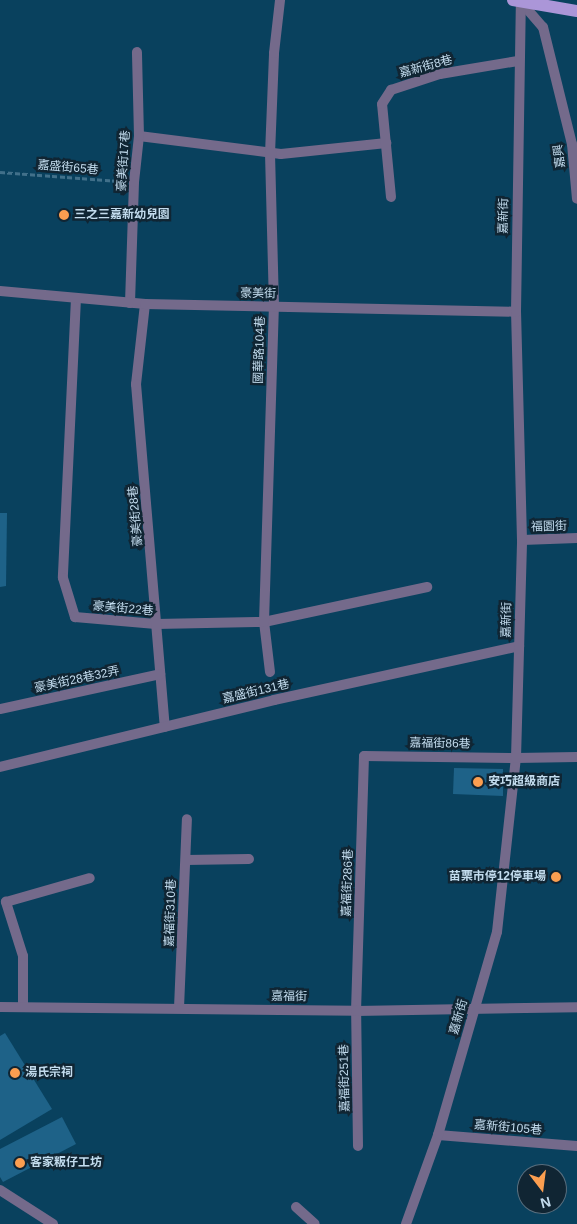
<!DOCTYPE html>
<meta charset="utf-8">
<style>
body{margin:0}
#map{position:relative;width:577px;height:1224px;overflow:hidden;background:#09415e;font-family:Helvetica,"Noto Sans TC",sans-serif}
div>[style]{position:absolute}
.building>*{inset:0;background:#1e6288}
.path>*{height:3px;margin-top:-1.5px;transform-origin:0;background:repeating-linear-gradient(90deg,#41708a 0 5px,transparent 0 7.5px)}
.service>*{height:10px;margin:-5px;padding:0 5px;transform-origin:5px;border-radius:5px;background:#746a8b}
.minor>*{height:10px;margin:-5px;padding:0 5px;transform-origin:5px;border-radius:5px;background:#746a8b}
.primary>*{height:12px;margin:-6px;padding:0 6px;transform-origin:6px;border-radius:6px;background:#ab96d8}
.dots>*{width:14px;height:14px;translate:-50% -50%;box-sizing:border-box;border:2px solid #102533;border-radius:50%}
span{translate:-50% -50%;white-space:nowrap;text-align:center;line-height:1.15;-webkit-text-stroke:5px #102533;paint-order:stroke}
.street-label{font-size:12px;color:#c3dcee}
.poi-label{font-size:12px;color:#c3dcee;font-weight:700}
.left{translate:0 -50%;text-align:left}
.right{translate:-100% -50%;text-align:right}
.north{position:absolute;left:517px;top:1164px;width:50px;height:50px;box-sizing:border-box;background:#102533;border:1px solid #586e7e;border-radius:50%;rotate:165deg;font-size:14px;font-weight:700;line-height:20px;text-align:center;color:#c3dcee}
.north::after{content:'';display:block;margin:auto;width:18px;height:22px;background:#fb9e50;clip-path:polygon(50% 0,100% 100%,50% 72%,0 100%)}
</style>
<div id="map">
<div class="building">
<i style="clip-path:polygon(0 513px,7px 513px,6px 586px,0 587px)"></i>
<i style="clip-path:polygon(454px 768px,503px 769px,503px 796px,453px 794px)"></i>
<i style="clip-path:polygon(5px 1033px,52px 1109px,0 1140px,0 1036px)"></i>
<i style="clip-path:polygon(62px 1117px,76px 1144px,3px 1182px,0 1177px,0 1149px)"></i>
</div>
<div class="path">
<i style="left:0;top:172px;width:119px;rotate:4.3deg"></i>
</div>
<div class="service">
<i style="left:139px;top:136px;width:143px;rotate:7.2deg"></i>
<i style="left:281px;top:154px;width:106px;rotate:-6deg"></i>
<i style="left:391px;top:197px;width:93px;rotate:-95.5deg"></i>
<i style="left:382px;top:104px;width:17px;rotate:-57deg"></i>
<i style="left:391px;top:90px;width:52px;rotate:-18.1deg"></i>
<i style="left:440px;top:74px;width:79px;rotate:-9.5deg"></i>
<i style="left:76px;top:298px;width:280px;rotate:92.7deg"></i>
<i style="left:63px;top:578px;width:41px;rotate:72.9deg"></i>
<i style="left:75px;top:617px;width:81px;rotate:4.9deg"></i>
<i style="left:156px;top:624px;width:108px;rotate:-1.1deg"></i>
<i style="left:264px;top:622px;width:167px;rotate:-12.1deg"></i>
<i style="left:130px;top:303px;width:121px;rotate:-88.1deg"></i>
<i style="left:134px;top:182px;width:46px;rotate:-83.8deg"></i>
<i style="left:139px;top:136px;width:84px;rotate:-91.4deg"></i>
<i style="left:145px;top:304px;width:81px;rotate:96.4deg"></i>
<i style="left:136px;top:384px;width:344px;rotate:85.2deg"></i>
<i style="left:270px;top:672px;width:50px;rotate:-96.8deg"></i>
<i style="left:264px;top:622px;width:316px;rotate:-88.2deg"></i>
<i style="left:274px;top:306px;width:152px;rotate:-91.5deg"></i>
<i style="left:270px;top:154px;width:101px;rotate:-87.7deg"></i>
<i style="left:274px;top:53px;width:53px;rotate:-83.5deg"></i>
<i style="left:0;top:709px;width:164px;rotate:-12.3deg"></i>
<i style="left:0;top:767px;width:282px;rotate:-13.7deg"></i>
<i style="left:274px;top:700px;width:251px;rotate:-12.4deg"></i>
<i style="left:186px;top:860px;width:63px;rotate:-0.9deg"></i>
<i style="left:23px;top:1007px;width:51px;rotate:-90deg"></i>
<i style="left:23px;top:956px;width:57px;rotate:-107.5deg"></i>
<i style="left:6px;top:902px;width:87px;rotate:-15.9deg"></i>
<i style="left:179px;top:1008px;width:189px;rotate:-87.6deg"></i>
<i style="left:438px;top:1135px;width:139px;rotate:4.5deg"></i>
<i style="left:358px;top:1146px;width:135px;rotate:-90.8deg"></i>
<i style="left:356px;top:1011px;width:255px;rotate:-88.2deg"></i>
<i style="left:364px;top:756px;width:152px;rotate:0.8deg"></i>
<i style="left:0;top:1190px;width:63px;rotate:32.7deg"></i>
<i style="left:296px;top:1207px;width:25px;rotate:42deg"></i>
</div>
<div class="minor">
<i style="left:521px;top:2px;width:33px;rotate:49deg"></i>
<i style="left:543px;top:27px;width:121px;rotate:76.1deg"></i>
<i style="left:572px;top:144px;width:55px;rotate:84.8deg"></i>
<i style="left:0;top:291px;width:146px;rotate:5.1deg"></i>
<i style="left:145px;top:304px;width:371px;rotate:1.2deg"></i>
<i style="left:522px;top:540px;width:55px;rotate:-2.1deg"></i>
<i style="left:516px;top:758px;width:61px;rotate:-0.9deg"></i>
<i style="left:0;top:1007px;width:356px;rotate:0.6deg"></i>
<i style="left:356px;top:1011px;width:221px;rotate:-1deg"></i>
<i style="left:406px;top:1224px;width:95px;rotate:-70.2deg"></i>
<i style="left:438px;top:1135px;width:211px;rotate:-73.8deg"></i>
<i style="left:497px;top:932px;width:175px;rotate:-83.8deg"></i>
<i style="left:516px;top:758px;width:218px;rotate:-88.4deg"></i>
<i style="left:522px;top:540px;width:228px;rotate:-91.5deg"></i>
<i style="left:516px;top:312px;width:310px;rotate:-89.1deg"></i>
</div>
<div class="primary">
<i style="left:513px;top:0;width:65px;rotate:9.8deg"></i>
</div>
<div class="dots">
<i style="left:64px;top:215px;background:#fb9e50"></i>
<i style="left:478px;top:782px;background:#fb9e50"></i>
<i style="left:556px;top:877px;background:#fb9e50"></i>
<i style="left:15px;top:1073px;background:#fb9e50"></i>
<i style="left:20px;top:1163px;background:#fb9e50"></i>
</div>
<div class="street-label">
<span style="left:426px;top:67px;rotate:-15deg">嘉新街8巷</span>
<span style="left:560px;top:156px;rotate:-97deg">嘉興</span>
<span style="left:124px;top:161px;rotate:-86deg">豪美街17巷</span>
<span style="left:68px;top:168px;rotate:5deg">嘉盛街65巷</span>
<span style="left:504px;top:216px;rotate:-89deg">嘉新街</span>
<span style="left:258px;top:294px;rotate:1deg">豪美街</span>
<span style="left:260px;top:350px;rotate:-88deg">國華路104巷</span>
<span style="left:136px;top:516px;rotate:-95deg">豪美街28巷</span>
<span style="left:549px;top:527px;rotate:-1deg">福園街</span>
<span style="left:123px;top:609px;rotate:5deg">豪美街22巷</span>
<span style="left:507px;top:620px;rotate:-89deg">嘉新街</span>
<span style="left:77px;top:680px;rotate:-12deg">豪美街28巷32弄</span>
<span style="left:256px;top:692px;rotate:-13deg">嘉盛街131巷</span>
<span style="left:440px;top:744px;rotate:1deg">嘉福街86巷</span>
<span style="left:348px;top:883px;rotate:-88deg">嘉福街286巷</span>
<span style="left:171px;top:913px;rotate:-88deg">嘉福街310巷</span>
<span style="left:289px;top:997px;rotate:1deg">嘉福街</span>
<span style="left:459px;top:1017px;rotate:-74deg">嘉新街</span>
<span style="left:345px;top:1078px;rotate:-91deg">嘉福街251巷</span>
<span style="left:508px;top:1128px;rotate:5deg">嘉新街105巷</span>
</div>
<div class="poi-label">
<span class="left" style="left:74px;top:215px">三之三嘉新幼兒園</span>
<span class="left" style="left:488px;top:782px">安巧超級商店</span>
<span class="right" style="left:546px;top:877px">苗栗市停12停車場</span>
<span class="left" style="left:25px;top:1073px">湯氏宗祠</span>
<span class="left" style="left:30px;top:1163px">客家粄仔工坊</span>
</div>
<div class="north">N</div>
</div>
